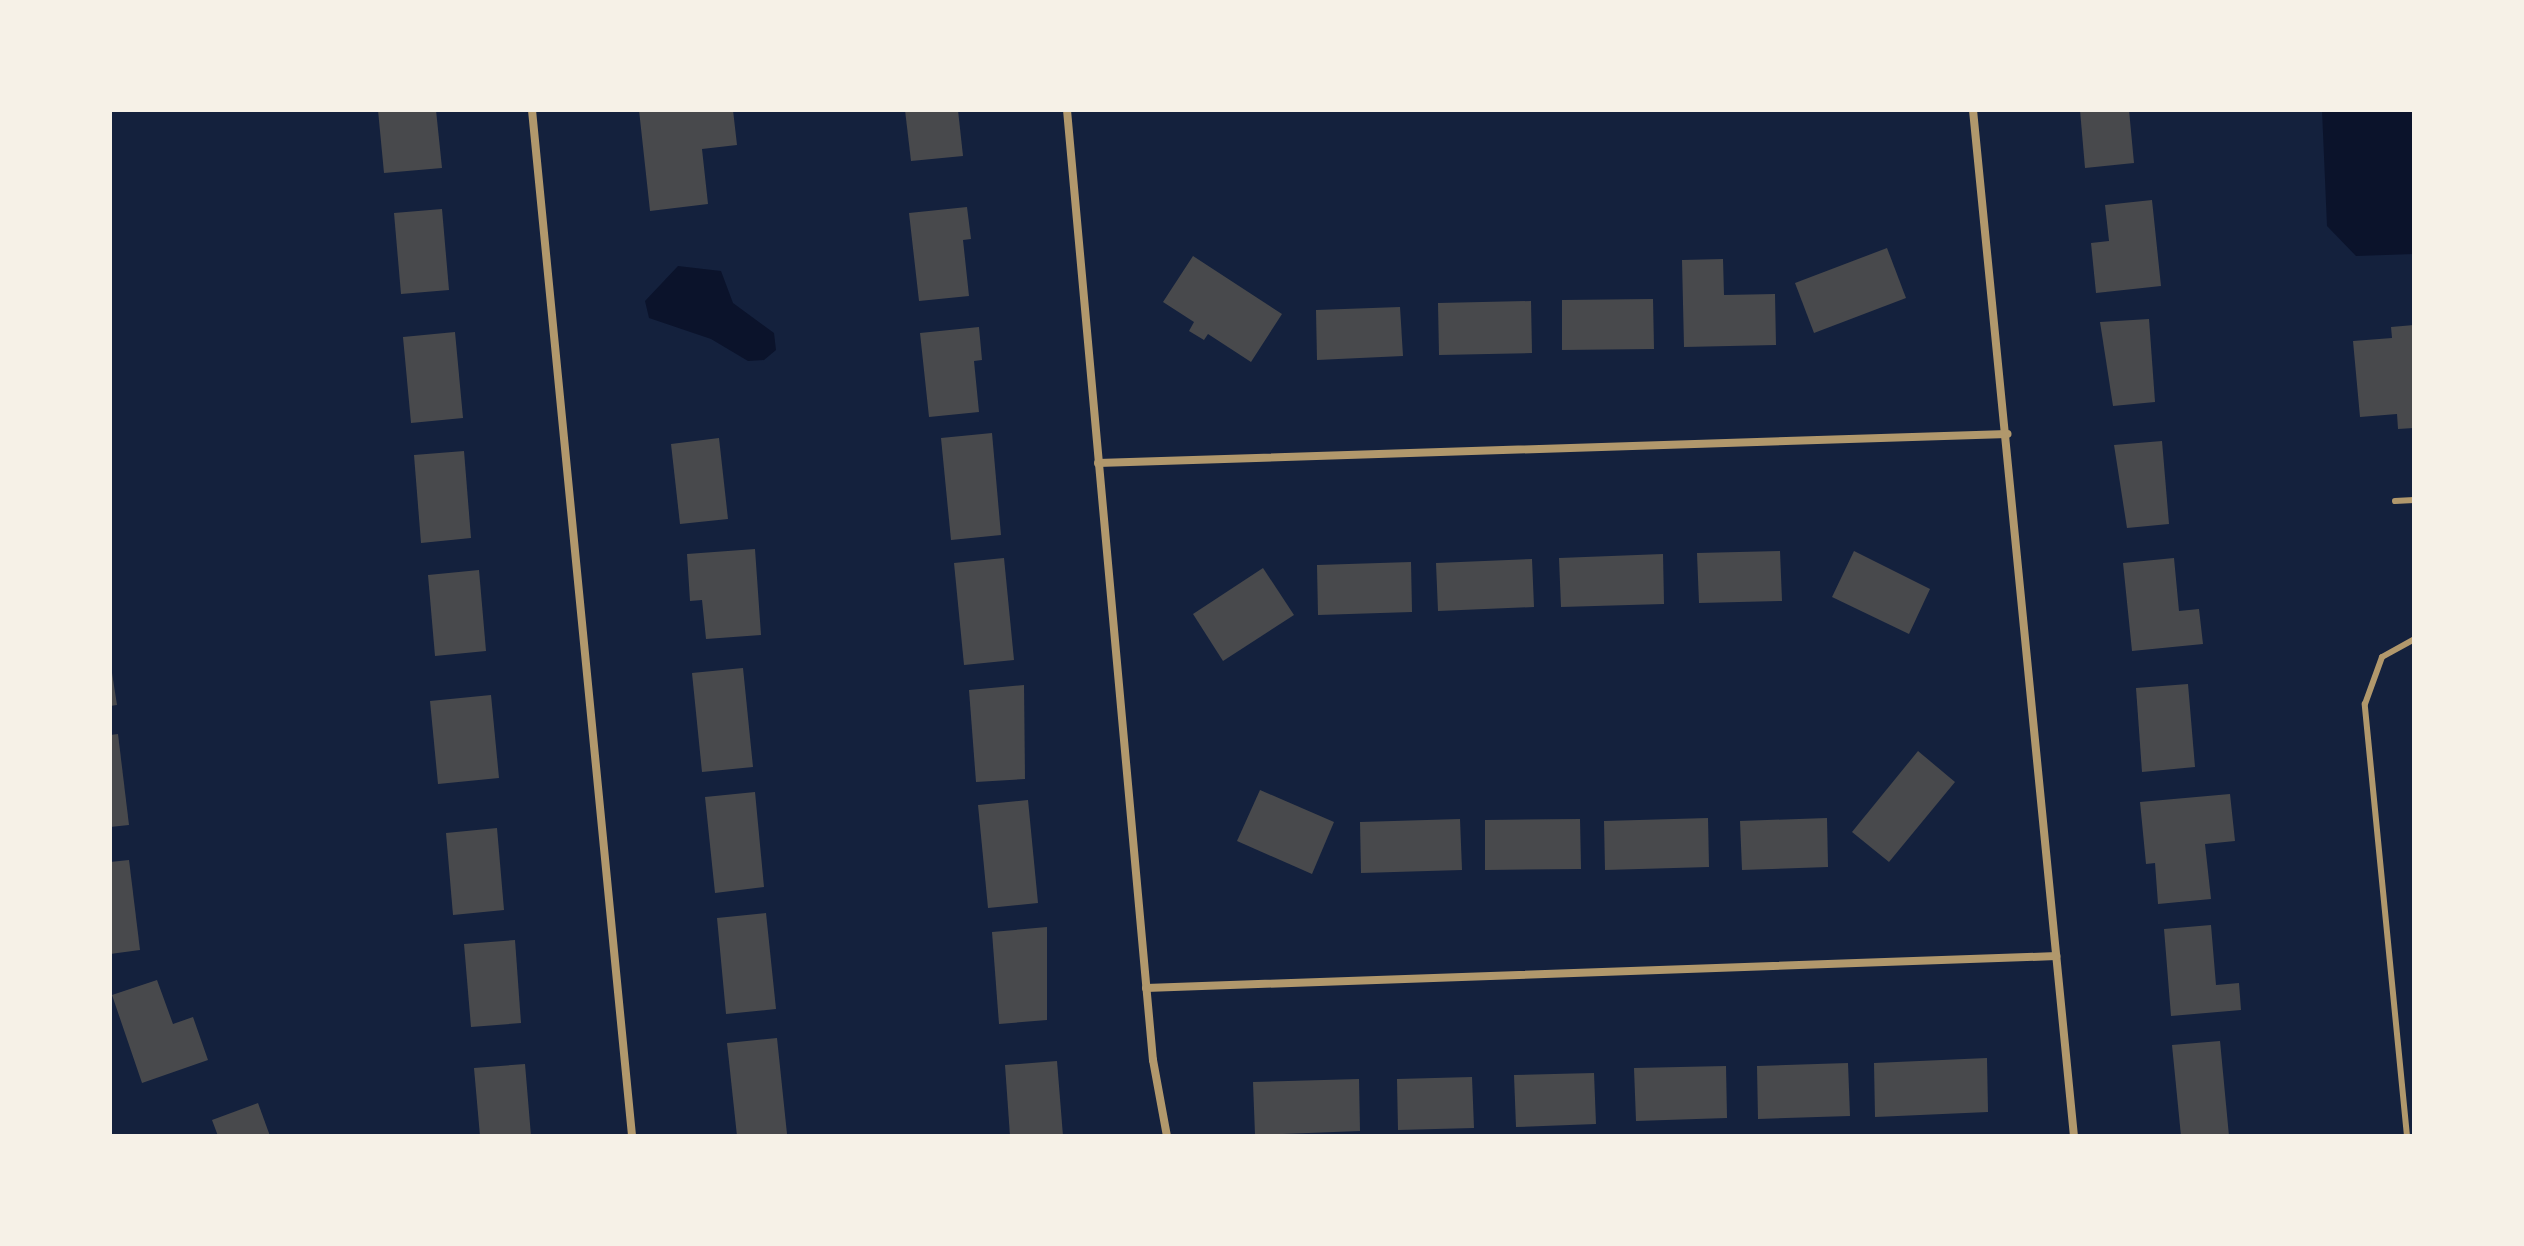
<!DOCTYPE html>
<style>
body{margin:0}
#map{position:relative;width:2524px;height:1246px;overflow:hidden;background:#14213d;font-family:"Space Grotesk",sans-serif}
div>[style]{position:absolute}
.water>*{inset:0;background:#0b132b}
.building>*{inset:0;background:#48494c}
.service>*{height:6px;margin:-3px;padding:0 3px;transform-origin:3px;border-radius:3px;background:#b1986c}
.minor>*{height:8px;margin:-4px;padding:0 4px;transform-origin:4px;border-radius:4px;background:#b1986c}
span{translate:-50% -50%;white-space:nowrap;text-align:center;line-height:1.15;-webkit-text-stroke:8px #f6f1e7;paint-order:stroke}
.frame{position:absolute;inset:0;border:112px solid #f6f1e7;pointer-events:none}
</style>
<div id="map">
<div class="water">
<i style="clip-path:polygon(2322px 110px,2414px 110px,2414px 254px,2356px 256px,2327px 226px)"></i>
<i style="clip-path:polygon(678px 266px,721px 271px,733px 303px,774px 333px,776px 350px,764px 360px,748px 361px,711px 339px,649px 318px,645px 301px)"></i>
</div>
<div class="building">
<i style="clip-path:polygon(378px 110px,436px 110px,442px 168px,384px 173px)"></i>
<i style="clip-path:polygon(639px 110px,733px 110px,737px 145px,702px 149px,708px 204px,650px 211px)"></i>
<i style="clip-path:polygon(905px 110px,958px 110px,963px 156px,911px 161px)"></i>
<i style="clip-path:polygon(2080px 110px,2129px 110px,2134px 163px,2085px 168px)"></i>
<i style="clip-path:polygon(2152px 200px,2161px 286px,2096px 293px,2091px 243px,2109px 241px,2105px 205px)"></i>
<i style="clip-path:polygon(967px 207px,971px 239px,963px 240px,969px 296px,919px 301px,909px 213px)"></i>
<i style="clip-path:polygon(442px 209px,449px 290px,401px 294px,394px 213px)"></i>
<i style="clip-path:polygon(1887px 248px,1906px 298px,1814px 333px,1795px 283px)"></i>
<i style="clip-path:polygon(1193px 256px,1282px 314px,1251px 362px,1208px 334px,1204px 340px,1189px 331px,1194px 322px,1163px 302px)"></i>
<i style="clip-path:polygon(1723px 259px,1724px 295px,1775px 294px,1776px 345px,1684px 347px,1682px 260px)"></i>
<i style="clip-path:polygon(1653px 299px,1654px 349px,1562px 350px,1562px 300px)"></i>
<i style="clip-path:polygon(1531px 301px,1532px 353px,1439px 355px,1438px 303px)"></i>
<i style="clip-path:polygon(1400px 307px,1403px 356px,1317px 360px,1316px 310px)"></i>
<i style="clip-path:polygon(2149px 319px,2155px 402px,2113px 406px,2100px 322px)"></i>
<i style="clip-path:polygon(2414px 325px,2414px 428px,2398px 429px,2397px 414px,2360px 417px,2353px 341px,2392px 338px,2391px 327px)"></i>
<i style="clip-path:polygon(979px 327px,982px 360px,974px 361px,979px 412px,929px 417px,920px 333px)"></i>
<i style="clip-path:polygon(455px 332px,463px 418px,411px 423px,403px 337px)"></i>
<i style="clip-path:polygon(992px 433px,1001px 535px,951px 540px,941px 438px)"></i>
<i style="clip-path:polygon(719px 438px,728px 519px,680px 524px,671px 444px)"></i>
<i style="clip-path:polygon(2162px 441px,2169px 524px,2127px 528px,2114px 445px)"></i>
<i style="clip-path:polygon(464px 451px,471px 538px,421px 543px,414px 455px)"></i>
<i style="clip-path:polygon(755px 549px,761px 635px,706px 639px,702px 600px,690px 601px,687px 554px)"></i>
<i style="clip-path:polygon(1780px 551px,1782px 601px,1699px 603px,1697px 553px)"></i>
<i style="clip-path:polygon(1854px 551px,1930px 589px,1909px 634px,1832px 597px)"></i>
<i style="clip-path:polygon(1663px 554px,1664px 604px,1561px 607px,1559px 558px)"></i>
<i style="clip-path:polygon(1004px 558px,1014px 660px,964px 665px,954px 563px)"></i>
<i style="clip-path:polygon(2174px 558px,2179px 611px,2199px 609px,2203px 644px,2132px 651px,2123px 563px)"></i>
<i style="clip-path:polygon(1532px 559px,1534px 607px,1438px 611px,1436px 563px)"></i>
<i style="clip-path:polygon(1411px 562px,1412px 612px,1318px 615px,1317px 565px)"></i>
<i style="clip-path:polygon(1263px 568px,1294px 615px,1223px 661px,1193px 614px)"></i>
<i style="clip-path:polygon(479px 570px,486px 651px,435px 656px,428px 575px)"></i>
<i style="clip-path:polygon(110px 660px,117px 705px,110px 706px)"></i>
<i style="clip-path:polygon(743px 668px,753px 767px,702px 772px,692px 673px)"></i>
<i style="clip-path:polygon(2188px 684px,2195px 767px,2142px 772px,2136px 688px)"></i>
<i style="clip-path:polygon(1024px 685px,1025px 779px,976px 782px,969px 690px)"></i>
<i style="clip-path:polygon(491px 695px,499px 778px,438px 784px,430px 701px)"></i>
<i style="clip-path:polygon(118px 734px,129px 825px,110px 827px,110px 735px)"></i>
<i style="clip-path:polygon(1918px 751px,1955px 782px,1889px 862px,1852px 832px)"></i>
<i style="clip-path:polygon(1260px 790px,1334px 822px,1312px 874px,1237px 841px)"></i>
<i style="clip-path:polygon(755px 792px,764px 887px,715px 893px,705px 797px)"></i>
<i style="clip-path:polygon(2230px 794px,2235px 841px,2205px 844px,2211px 899px,2158px 904px,2155px 863px,2146px 864px,2140px 802px)"></i>
<i style="clip-path:polygon(1028px 800px,1038px 903px,988px 908px,978px 805px)"></i>
<i style="clip-path:polygon(1708px 818px,1709px 867px,1605px 870px,1604px 821px)"></i>
<i style="clip-path:polygon(1827px 818px,1828px 867px,1742px 870px,1740px 821px)"></i>
<i style="clip-path:polygon(1460px 819px,1462px 870px,1361px 873px,1360px 822px)"></i>
<i style="clip-path:polygon(1580px 819px,1581px 869px,1485px 870px,1485px 820px)"></i>
<i style="clip-path:polygon(497px 828px,504px 910px,453px 915px,446px 833px)"></i>
<i style="clip-path:polygon(129px 860px,140px 950px,110px 954px,110px 862px)"></i>
<i style="clip-path:polygon(766px 913px,776px 1009px,726px 1014px,717px 918px)"></i>
<i style="clip-path:polygon(2211px 925px,2216px 985px,2239px 983px,2241px 1010px,2171px 1016px,2164px 929px)"></i>
<i style="clip-path:polygon(1047px 927px,1047px 1020px,999px 1024px,992px 932px)"></i>
<i style="clip-path:polygon(515px 940px,521px 1023px,471px 1027px,464px 944px)"></i>
<i style="clip-path:polygon(157px 980px,173px 1024px,193px 1017px,208px 1060px,142px 1083px,112px 995px)"></i>
<i style="clip-path:polygon(777px 1038px,787px 1134px,737px 1136px,727px 1043px)"></i>
<i style="clip-path:polygon(2220px 1041px,2229px 1136px,2181px 1136px,2172px 1045px)"></i>
<i style="clip-path:polygon(1987px 1058px,1988px 1112px,1875px 1117px,1874px 1063px)"></i>
<i style="clip-path:polygon(1057px 1061px,1063px 1136px,1010px 1136px,1005px 1065px)"></i>
<i style="clip-path:polygon(1848px 1063px,1850px 1116px,1758px 1119px,1757px 1066px)"></i>
<i style="clip-path:polygon(525px 1064px,531px 1136px,480px 1136px,474px 1068px)"></i>
<i style="clip-path:polygon(1726px 1066px,1727px 1118px,1636px 1121px,1634px 1068px)"></i>
<i style="clip-path:polygon(1594px 1073px,1596px 1124px,1516px 1127px,1514px 1075px)"></i>
<i style="clip-path:polygon(1472px 1077px,1474px 1128px,1398px 1130px,1397px 1079px)"></i>
<i style="clip-path:polygon(1359px 1079px,1360px 1131px,1255px 1135px,1253px 1082px)"></i>
<i style="clip-path:polygon(258px 1103px,270px 1136px,218px 1136px,212px 1120px)"></i>
</div>
<div class="service">
<i style="left:2395px;top:501px;width:19px;rotate:-3deg"></i>
<i style="left:2407px;top:1136px;width:434px;rotate:-95.6deg"></i>
<i style="left:2365px;top:704px;width:50px;rotate:-70.1deg"></i>
<i style="left:2382px;top:657px;width:37px;rotate:-29deg"></i>
</div>
<div class="minor">
<i style="left:532px;top:110px;width:1031px;rotate:84.43deg"></i>
<i style="left:1067px;top:110px;width:954px;rotate:84.83deg"></i>
<i style="left:1153px;top:1060px;width:77px;rotate:79.6deg"></i>
<i style="left:1973px;top:110px;width:1031px;rotate:84.38deg"></i>
<i style="left:1098px;top:463px;width:910px;rotate:-1.83deg"></i>
<i style="left:1146px;top:988px;width:911px;rotate:-2.01deg"></i>
</div>
<div class="frame"></div>
</div>
